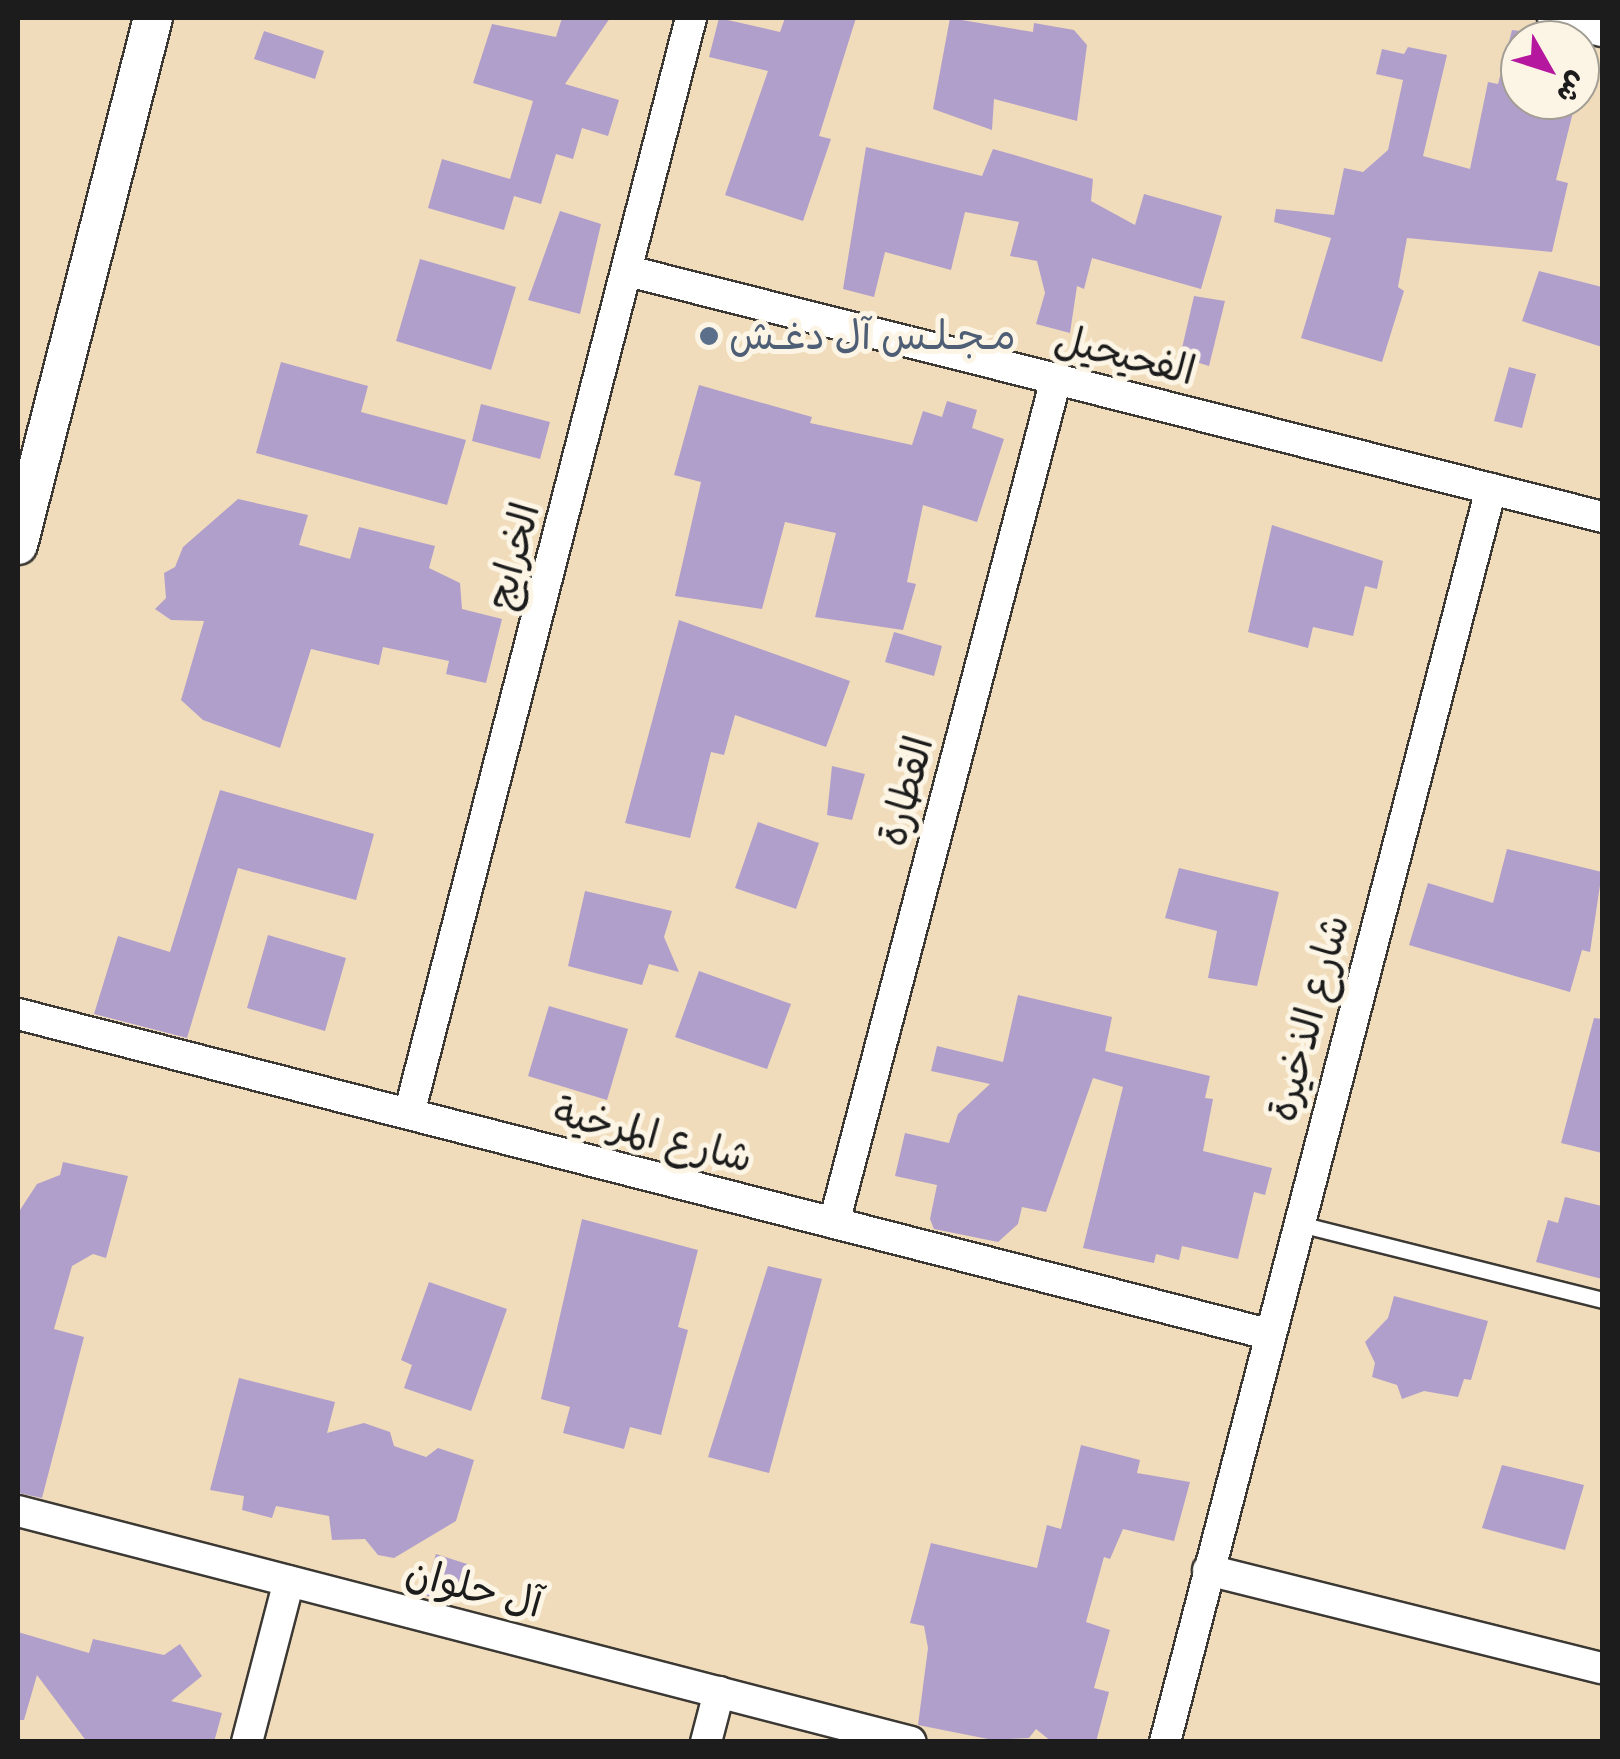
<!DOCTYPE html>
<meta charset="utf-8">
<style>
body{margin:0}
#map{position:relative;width:1620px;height:1759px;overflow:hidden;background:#f0dcba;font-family:Caveat,"Playpen Sans Arabic",sans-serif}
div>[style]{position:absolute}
.building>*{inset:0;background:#b19fcb}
.roads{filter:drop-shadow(2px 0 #3c3934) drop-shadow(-2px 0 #3c3934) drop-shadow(0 2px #3c3934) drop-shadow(0 -2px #3c3934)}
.service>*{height:15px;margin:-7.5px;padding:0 7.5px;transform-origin:7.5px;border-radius:7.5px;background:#fff}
.minor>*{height:30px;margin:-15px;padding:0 15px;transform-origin:15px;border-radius:15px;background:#fff}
.tertiary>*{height:38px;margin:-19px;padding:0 19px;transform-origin:19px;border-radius:19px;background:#fff}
.dots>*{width:28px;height:28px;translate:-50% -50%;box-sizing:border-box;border:5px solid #fcf5e5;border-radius:50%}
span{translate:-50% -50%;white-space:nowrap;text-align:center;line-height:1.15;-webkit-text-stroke:10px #fcf5e5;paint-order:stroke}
.service-label{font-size:40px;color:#4e5e75}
.left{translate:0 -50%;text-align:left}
.street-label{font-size:40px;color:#1c1c1c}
.frame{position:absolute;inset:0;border:20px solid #1c1c1c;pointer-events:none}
.north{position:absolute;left:1500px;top:20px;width:100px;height:100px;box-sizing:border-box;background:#fcf5e5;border:2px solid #a29e95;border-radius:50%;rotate:129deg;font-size:28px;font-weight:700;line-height:40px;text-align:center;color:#1c1c1c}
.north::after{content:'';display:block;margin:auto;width:35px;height:45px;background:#b5179e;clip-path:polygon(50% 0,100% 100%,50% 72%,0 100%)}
</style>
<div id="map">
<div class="building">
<i style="clip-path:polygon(562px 18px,610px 18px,565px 84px,619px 100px,608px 136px,582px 128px,573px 159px,556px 154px,541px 204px,514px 196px,504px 230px,428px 208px,442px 159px,510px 179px,533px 101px,473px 83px,492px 24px,556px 37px)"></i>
<i style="clip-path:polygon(719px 18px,780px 32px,785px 18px,856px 18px,819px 136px,831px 139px,803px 221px,725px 195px,768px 71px,709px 57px)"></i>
<i style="clip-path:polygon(950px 18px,1033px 32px,1034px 23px,1074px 30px,1087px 45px,1077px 121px,994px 99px,992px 130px,933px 109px)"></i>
<i style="clip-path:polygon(1512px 30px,1520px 31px,1520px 100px,1576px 100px,1556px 180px,1568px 183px,1552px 252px,1407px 238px,1398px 287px,1404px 291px,1382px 362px,1301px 338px,1331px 238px,1274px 222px,1276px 209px,1334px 215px,1344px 168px,1363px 172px,1388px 150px,1403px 80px,1376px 74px,1382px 49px,1404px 54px,1408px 47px,1447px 55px,1423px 156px,1470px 169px,1488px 82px,1498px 84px)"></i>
<i style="clip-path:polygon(264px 31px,324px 51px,315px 79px,254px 59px)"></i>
<i style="clip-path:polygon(866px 147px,982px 176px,993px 149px,1018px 156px,1093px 179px,1091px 201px,1135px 225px,1144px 194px,1222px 216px,1201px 289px,1092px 258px,1084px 289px,1077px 286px,1070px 333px,1036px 324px,1045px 293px,1037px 261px,1010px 256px,1019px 222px,965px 212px,951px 270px,885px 252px,874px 297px,843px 289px)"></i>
<i style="clip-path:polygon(560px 211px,601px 224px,580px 314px,528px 300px)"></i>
<i style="clip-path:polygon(420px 259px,516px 287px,491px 370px,396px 341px)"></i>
<i style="clip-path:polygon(1539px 271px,1602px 287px,1602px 347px,1522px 321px)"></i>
<i style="clip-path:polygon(1194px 296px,1225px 301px,1209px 366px,1180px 357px)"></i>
<i style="clip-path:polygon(281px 362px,368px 386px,361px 412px,466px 440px,447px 505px,256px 453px)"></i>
<i style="clip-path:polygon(1509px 367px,1536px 374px,1522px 428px,1494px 421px)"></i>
<i style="clip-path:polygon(699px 385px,812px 417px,810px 423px,912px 445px,923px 411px,942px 417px,947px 401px,977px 410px,972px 428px,1004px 439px,977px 522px,923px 505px,907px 582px,916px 584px,903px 630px,815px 617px,836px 533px,785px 522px,762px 609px,675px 596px,701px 482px,674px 475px)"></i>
<i style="clip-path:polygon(481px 404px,550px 422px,540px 459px,472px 441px)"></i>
<i style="clip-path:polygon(238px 499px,308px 515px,299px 545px,350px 559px,359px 527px,435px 546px,429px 568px,460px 583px,462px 609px,502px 619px,486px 683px,446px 674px,449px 661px,383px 647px,379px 665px,311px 649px,280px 748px,203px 720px,181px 700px,204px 621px,171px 620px,155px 609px,166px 598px,164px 573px,175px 567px,183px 547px)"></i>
<i style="clip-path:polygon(1272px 525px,1383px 561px,1377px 589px,1365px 586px,1353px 636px,1313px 627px,1308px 648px,1248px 632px)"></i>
<i style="clip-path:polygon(679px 620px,850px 681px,826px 747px,735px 715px,724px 755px,711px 752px,690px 838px,625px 823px)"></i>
<i style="clip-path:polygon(894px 632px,942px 646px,934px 676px,885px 662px)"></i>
<i style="clip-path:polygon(832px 766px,865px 774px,852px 820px,827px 815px)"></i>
<i style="clip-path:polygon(220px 790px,374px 834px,356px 900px,238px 868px,187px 1038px,94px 1014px,118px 936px,170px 952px)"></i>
<i style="clip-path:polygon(758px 822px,819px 843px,796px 909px,735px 888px)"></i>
<i style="clip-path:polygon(1507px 849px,1602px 872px,1590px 952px,1582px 950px,1570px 992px,1409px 945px,1428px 883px,1493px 903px)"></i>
<i style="clip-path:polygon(1179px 868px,1279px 892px,1257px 986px,1208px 978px,1217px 931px,1165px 918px)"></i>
<i style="clip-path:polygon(585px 891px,672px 911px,664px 937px,679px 972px,649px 964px,642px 985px,568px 966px)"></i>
<i style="clip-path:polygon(268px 935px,346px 958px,325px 1031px,247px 1008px)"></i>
<i style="clip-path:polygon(699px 971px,791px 1004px,767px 1069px,675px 1037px)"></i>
<i style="clip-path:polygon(1018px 995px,1112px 1017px,1105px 1051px,1210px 1076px,1205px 1098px,1213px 1099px,1203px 1151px,1272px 1168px,1265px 1195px,1254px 1192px,1238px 1259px,1182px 1246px,1179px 1260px,1156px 1254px,1154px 1263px,1083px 1248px,1123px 1087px,1093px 1078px,1046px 1212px,1022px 1207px,1018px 1224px,998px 1242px,934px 1229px,930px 1219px,937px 1185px,895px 1176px,905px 1133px,949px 1143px,958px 1114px,990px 1084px,931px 1071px,937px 1046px,1003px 1062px)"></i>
<i style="clip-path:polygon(549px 1006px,628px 1029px,607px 1100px,528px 1076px)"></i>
<i style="clip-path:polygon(1594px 1018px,1602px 1019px,1602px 1153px,1561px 1143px)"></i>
<i style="clip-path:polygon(63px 1162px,128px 1176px,106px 1258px,93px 1254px,72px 1266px,54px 1329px,84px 1337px,42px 1498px,18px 1493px,18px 1213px,37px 1184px,60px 1175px)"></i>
<i style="clip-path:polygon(1565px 1197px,1602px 1206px,1602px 1279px,1536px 1262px,1548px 1220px,1558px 1223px)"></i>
<i style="clip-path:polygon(582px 1219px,698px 1250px,678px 1327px,688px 1330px,661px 1435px,630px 1427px,624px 1449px,563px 1433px,570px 1407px,541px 1399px)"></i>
<i style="clip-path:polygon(768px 1266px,822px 1279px,769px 1473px,708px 1457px)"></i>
<i style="clip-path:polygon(429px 1282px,507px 1309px,471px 1411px,404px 1388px,412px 1365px,401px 1360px)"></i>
<i style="clip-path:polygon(1394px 1296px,1488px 1321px,1471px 1380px,1464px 1379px,1458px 1397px,1424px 1391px,1402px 1399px,1397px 1385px,1372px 1377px,1375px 1363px,1365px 1342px,1388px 1318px)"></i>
<i style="clip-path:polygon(239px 1378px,335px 1402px,327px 1433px,364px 1423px,390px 1432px,394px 1446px,426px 1457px,438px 1448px,474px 1460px,456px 1521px,394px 1558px,378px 1555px,365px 1539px,332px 1540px,329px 1516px,276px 1506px,272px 1518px,242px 1510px,244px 1496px,210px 1490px)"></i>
<i style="clip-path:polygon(1081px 1445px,1140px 1460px,1137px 1473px,1190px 1482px,1174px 1541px,1123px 1529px,1110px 1559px,1104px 1557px,1086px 1622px,1110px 1630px,1094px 1688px,1109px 1692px,1096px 1742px,1052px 1742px,1036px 1729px,1029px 1738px,993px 1740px,918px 1725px,928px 1648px,924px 1626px,910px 1623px,931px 1543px,1037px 1568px,1047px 1525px,1061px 1529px)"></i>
<i style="clip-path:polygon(1502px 1465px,1584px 1485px,1565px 1550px,1482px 1528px)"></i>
<i style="clip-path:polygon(436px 1554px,467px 1564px,453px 1604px,424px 1595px)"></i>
<i style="clip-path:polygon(18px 1632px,89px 1653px,93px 1639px,164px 1655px,180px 1644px,202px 1676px,171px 1701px,222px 1713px,214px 1742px,87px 1742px,37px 1675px,24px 1720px,18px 1720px)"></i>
</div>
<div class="roads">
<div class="service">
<i style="left:1296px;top:1223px;width:316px;rotate:14.1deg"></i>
</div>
<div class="minor">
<i style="left:1553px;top:18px;width:51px;rotate:14.9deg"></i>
<i style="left:628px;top:271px;width:1005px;rotate:14.17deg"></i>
<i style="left:18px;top:1014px;width:1290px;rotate:14.36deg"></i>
<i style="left:409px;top:1114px;width:1132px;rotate:-75.57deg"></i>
<i style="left:834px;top:1223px;width:873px;rotate:-75.26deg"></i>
<i style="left:18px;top:1511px;width:922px;rotate:14.5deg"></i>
<i style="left:1208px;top:1570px;width:406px;rotate:14deg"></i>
<i style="left:247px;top:1742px;width:166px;rotate:-75.4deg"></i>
<i style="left:706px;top:1742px;width:52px;rotate:-75.4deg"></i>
<i style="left:1165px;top:1742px;width:1295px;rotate:-75.42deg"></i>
</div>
<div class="tertiary">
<i style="left:18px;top:545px;width:544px;rotate:-75.63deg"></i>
</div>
</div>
<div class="dots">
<i style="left:709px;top:336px;background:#5c6f8a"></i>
</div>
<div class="service-label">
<span class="left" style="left:729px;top:336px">مـجـلـس آل دغـش</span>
</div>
<div class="street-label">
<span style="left:1125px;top:355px;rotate:14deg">الفحيحيل</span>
<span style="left:513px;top:556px;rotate:-75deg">الخرايج</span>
<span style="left:906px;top:791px;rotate:-75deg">القطارة</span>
<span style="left:1309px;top:1018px;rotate:-75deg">شارع الذخيرة</span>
<span style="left:653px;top:1135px;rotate:14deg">شارع المرخية</span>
<span style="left:474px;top:1588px;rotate:14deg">آل حلوان</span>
</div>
<div class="frame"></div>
<div class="north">ش</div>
</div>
